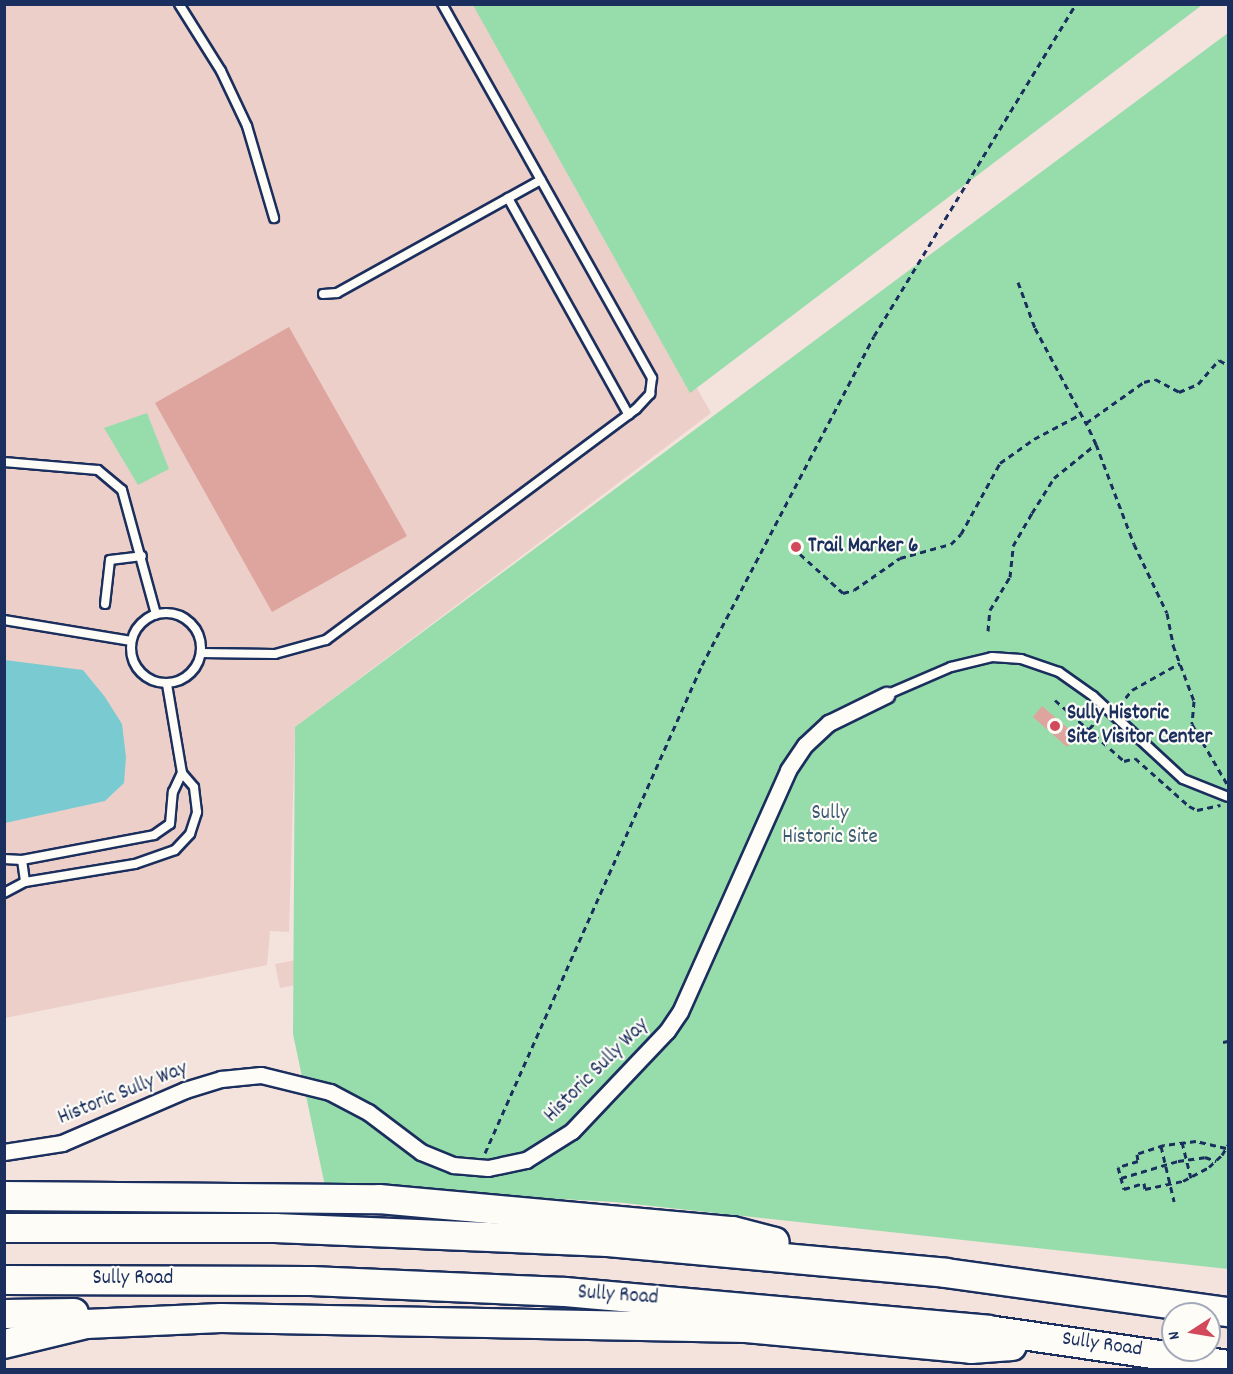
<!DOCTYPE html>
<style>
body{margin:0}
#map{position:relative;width:1233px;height:1374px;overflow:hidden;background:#f4e2dc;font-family:Dekko,sans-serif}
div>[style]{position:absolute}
.built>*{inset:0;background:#edcfc9}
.green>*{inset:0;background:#96ddab}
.water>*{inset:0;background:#7acbd1}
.building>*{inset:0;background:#dea49e}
.path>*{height:3px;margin-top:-1.5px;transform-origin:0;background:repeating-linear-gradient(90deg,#1b2f5e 0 6px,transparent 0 10.5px)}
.roads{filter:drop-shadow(2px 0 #1b2f5e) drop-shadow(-2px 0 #1b2f5e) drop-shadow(0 2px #1b2f5e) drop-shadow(0 -2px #1b2f5e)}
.service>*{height:8px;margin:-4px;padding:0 4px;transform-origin:4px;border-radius:4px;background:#fdfcf7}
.service>.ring{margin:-4px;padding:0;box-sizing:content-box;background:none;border:8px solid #fdfcf7;border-radius:50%}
.minor>*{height:15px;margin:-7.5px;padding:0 7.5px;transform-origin:7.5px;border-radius:7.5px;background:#fdfcf7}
.motorway>*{height:28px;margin:-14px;padding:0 14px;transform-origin:14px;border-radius:14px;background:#fdfcf7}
.dots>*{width:16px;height:16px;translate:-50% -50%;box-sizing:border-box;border:3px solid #fdfcf7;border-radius:50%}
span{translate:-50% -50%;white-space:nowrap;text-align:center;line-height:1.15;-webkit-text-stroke:4.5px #fdfcf7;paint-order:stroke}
.poi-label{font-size:21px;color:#1b2f5e;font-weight:700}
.left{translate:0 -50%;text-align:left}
.park-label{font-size:21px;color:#3a5a71}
.street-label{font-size:21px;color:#1b2f5e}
.frame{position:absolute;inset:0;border:6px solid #1b2f5e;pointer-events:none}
.north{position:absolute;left:1161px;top:1302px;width:60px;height:60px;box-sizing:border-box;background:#fdfcf7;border:2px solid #a3aaba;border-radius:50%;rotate:258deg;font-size:16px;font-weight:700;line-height:24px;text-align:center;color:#1b2f5e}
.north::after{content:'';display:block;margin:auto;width:21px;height:27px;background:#d1495b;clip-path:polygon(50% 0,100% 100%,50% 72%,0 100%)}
</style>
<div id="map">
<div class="built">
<i style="clip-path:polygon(5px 5px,481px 5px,711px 413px,295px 727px,289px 932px,270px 931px,267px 965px,5px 1018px)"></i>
<i style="clip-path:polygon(362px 947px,366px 971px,280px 988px,275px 964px)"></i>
</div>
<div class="green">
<i style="clip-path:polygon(473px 5px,1202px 5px,690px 393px)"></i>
<i style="clip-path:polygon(1228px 33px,1228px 1269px,615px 1202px,325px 1186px,293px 1034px,295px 727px)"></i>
<i style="clip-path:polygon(147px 413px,169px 469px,138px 485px,104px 428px)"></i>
</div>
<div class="water">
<i style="clip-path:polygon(5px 660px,83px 670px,105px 697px,122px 724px,126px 757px,124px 783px,105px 801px,5px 823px)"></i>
</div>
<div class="building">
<i style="clip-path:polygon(289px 327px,407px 536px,272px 612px,155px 403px)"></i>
<i style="clip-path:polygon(1042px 706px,1077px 736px,1067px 747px,1033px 717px)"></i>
</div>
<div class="path">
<i style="left:1018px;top:282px;width:49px;rotate:69.7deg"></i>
<i style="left:1035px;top:328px;width:108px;rotate:61.8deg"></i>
<i style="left:1096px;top:444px;width:107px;rotate:69.2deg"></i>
<i style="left:1134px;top:544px;width:76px;rotate:64.4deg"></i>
<i style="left:1167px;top:613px;width:33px;rotate:79deg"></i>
<i style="left:1173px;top:645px;width:60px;rotate:69.4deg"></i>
<i style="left:1194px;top:701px;width:23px;rotate:95deg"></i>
<i style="left:1192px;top:724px;width:69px;rotate:59.7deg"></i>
<i style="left:800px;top:554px;width:58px;rotate:42.2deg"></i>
<i style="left:843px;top:593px;width:11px;rotate:-15deg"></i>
<i style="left:854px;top:590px;width:56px;rotate:-34.8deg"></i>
<i style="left:900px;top:558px;width:53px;rotate:-15.4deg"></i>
<i style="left:951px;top:544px;width:14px;rotate:-45deg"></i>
<i style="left:961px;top:534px;width:81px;rotate:-61.2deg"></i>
<i style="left:1000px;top:463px;width:42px;rotate:-35.2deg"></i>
<i style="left:1034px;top:439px;width:53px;rotate:-28deg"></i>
<i style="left:988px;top:631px;width:21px;rotate:-85deg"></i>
<i style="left:990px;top:610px;width:39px;rotate:-59deg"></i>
<i style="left:1010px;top:577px;width:31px;rotate:-84deg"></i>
<i style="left:1013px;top:546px;width:38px;rotate:-60deg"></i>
<i style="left:1032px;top:513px;width:41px;rotate:-57.8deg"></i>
<i style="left:1054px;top:478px;width:54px;rotate:-39deg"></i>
<i style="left:1096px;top:444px;width:23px;rotate:-115deg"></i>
<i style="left:1086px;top:423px;width:71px;rotate:-35.3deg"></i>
<i style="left:1144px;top:382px;width:11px;rotate:-15deg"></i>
<i style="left:1155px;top:379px;width:27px;rotate:28deg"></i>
<i style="left:1179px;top:392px;width:21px;rotate:-23deg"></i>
<i style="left:1198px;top:384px;width:32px;rotate:-49deg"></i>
<i style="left:1219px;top:360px;width:10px;rotate:29deg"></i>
<i style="left:1055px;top:700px;width:92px;rotate:41.5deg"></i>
<i style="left:1124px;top:761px;width:11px;rotate:-15deg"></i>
<i style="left:1135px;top:758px;width:72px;rotate:41.6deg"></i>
<i style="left:1189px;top:806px;width:9px;rotate:27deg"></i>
<i style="left:1197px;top:810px;width:24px;rotate:-12deg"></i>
<i style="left:1119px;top:706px;width:21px;rotate:-51deg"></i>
<i style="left:1132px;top:690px;width:55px;rotate:-29.4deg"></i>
<i style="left:1089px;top:729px;width:16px;rotate:-47deg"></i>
<i style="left:1223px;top:1042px;width:5px;rotate:-11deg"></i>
<i style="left:1182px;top:1142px;width:37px;rotate:76deg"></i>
<i style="left:1161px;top:1146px;width:57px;rotate:76.7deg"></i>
<i style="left:1226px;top:1148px;width:31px;rotate:-167deg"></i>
<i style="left:1196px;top:1141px;width:32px;rotate:173deg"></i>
<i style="left:1164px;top:1145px;width:28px;rotate:162deg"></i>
<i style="left:1137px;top:1154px;width:7px;rotate:82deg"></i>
<i style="left:1138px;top:1161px;width:21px;rotate:163deg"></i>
<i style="left:1118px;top:1167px;width:23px;rotate:75deg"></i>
<i style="left:1124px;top:1189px;width:21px;rotate:-17deg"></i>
<i style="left:1144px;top:1183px;width:6px;rotate:81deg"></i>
<i style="left:1145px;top:1189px;width:39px;rotate:-12deg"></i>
<i style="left:1183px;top:1181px;width:30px;rotate:-28deg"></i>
<i style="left:1209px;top:1167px;width:18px;rotate:-43deg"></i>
<i style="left:1222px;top:1155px;width:12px;rotate:-59deg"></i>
<i style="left:485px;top:1153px;width:534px;rotate:-66.03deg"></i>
<i style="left:702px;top:665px;width:371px;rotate:-62.4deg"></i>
<i style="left:874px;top:336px;width:389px;rotate:-58.7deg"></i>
<i style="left:1121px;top:1178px;width:59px;rotate:-16.6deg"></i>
<i style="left:1178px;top:1161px;width:27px;rotate:-8deg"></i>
<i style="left:1205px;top:1157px;width:12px;rotate:20deg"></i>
</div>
<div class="roads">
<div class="service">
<i style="left:179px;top:4px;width:79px;rotate:57.9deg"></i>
<i style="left:221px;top:71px;width:61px;rotate:64.7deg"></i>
<i style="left:247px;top:126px;width:96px;rotate:73.6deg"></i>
<i style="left:508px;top:198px;width:248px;rotate:60.9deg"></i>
<i style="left:323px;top:294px;width:14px;rotate:-4deg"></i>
<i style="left:337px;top:293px;width:233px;rotate:-29deg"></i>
<i style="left:4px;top:462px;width:94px;rotate:4.9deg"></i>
<i style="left:98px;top:470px;width:31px;rotate:40deg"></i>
<i style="left:122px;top:490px;width:129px;rotate:74.7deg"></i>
<i style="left:105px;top:604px;width:44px;rotate:-83.5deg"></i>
<i style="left:110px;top:560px;width:32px;rotate:-7deg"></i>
<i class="ring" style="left:131px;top:613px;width:62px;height:62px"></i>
<i style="left:4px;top:620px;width:129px;rotate:9.4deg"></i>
<i style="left:201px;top:653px;width:74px;rotate:0.8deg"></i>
<i style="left:275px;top:654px;width:53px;rotate:-15.4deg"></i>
<i style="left:326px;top:640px;width:387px;rotate:-36.7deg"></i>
<i style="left:636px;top:409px;width:21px;rotate:-47deg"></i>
<i style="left:650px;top:394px;width:16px;rotate:-83deg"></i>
<i style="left:652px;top:378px;width:429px;rotate:-119.3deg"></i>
<i style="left:886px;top:695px;width:71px;rotate:-23.3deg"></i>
<i style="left:951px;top:667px;width:42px;rotate:-13.7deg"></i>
<i style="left:992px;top:657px;width:29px;rotate:4deg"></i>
<i style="left:1021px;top:659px;width:40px;rotate:18.9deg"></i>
<i style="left:1059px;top:672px;width:42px;rotate:35.2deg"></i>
<i style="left:1093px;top:696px;width:122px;rotate:42.7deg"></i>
<i style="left:1183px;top:779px;width:48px;rotate:21.8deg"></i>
<i style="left:4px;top:859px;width:18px;rotate:3deg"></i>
<i style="left:22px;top:860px;width:134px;rotate:-10.7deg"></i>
<i style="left:154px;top:835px;width:19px;rotate:-35deg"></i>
<i style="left:170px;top:824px;width:32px;rotate:-85deg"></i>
<i style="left:173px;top:792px;width:21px;rotate:-65deg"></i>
<i style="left:22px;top:860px;width:22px;rotate:82deg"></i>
<i style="left:4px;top:893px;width:24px;rotate:-28deg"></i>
<i style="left:25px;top:882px;width:111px;rotate:-9.3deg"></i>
<i style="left:135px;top:864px;width:42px;rotate:-19.3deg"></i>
<i style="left:175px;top:850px;width:22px;rotate:-47deg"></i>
<i style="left:190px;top:834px;width:23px;rotate:-72deg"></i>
<i style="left:197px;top:812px;width:25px;rotate:-97deg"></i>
<i style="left:194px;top:787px;width:18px;rotate:-131deg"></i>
<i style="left:182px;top:773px;width:90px;rotate:-99.6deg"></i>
</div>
<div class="minor">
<i style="left:4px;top:1152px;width:59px;rotate:-8.8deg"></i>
<i style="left:62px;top:1143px;width:134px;rotate:-23.3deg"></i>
<i style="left:185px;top:1090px;width:38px;rotate:-17deg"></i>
<i style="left:221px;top:1079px;width:40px;rotate:-5.7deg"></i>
<i style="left:261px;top:1075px;width:71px;rotate:13.8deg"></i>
<i style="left:330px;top:1092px;width:43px;rotate:27.8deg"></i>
<i style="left:368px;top:1112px;width:66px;rotate:37deg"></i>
<i style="left:421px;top:1152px;width:35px;rotate:22deg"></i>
<i style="left:453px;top:1165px;width:35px;rotate:5deg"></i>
<i style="left:488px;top:1168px;width:39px;rotate:-12deg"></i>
<i style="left:526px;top:1160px;width:54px;rotate:-32.2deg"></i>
<i style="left:572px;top:1131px;width:138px;rotate:-46.5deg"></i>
<i style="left:667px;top:1031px;width:23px;rotate:-56deg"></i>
<i style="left:680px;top:1012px;width:265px;rotate:-65.9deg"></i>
<i style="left:788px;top:770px;width:30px;rotate:-56deg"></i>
<i style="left:805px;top:745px;width:33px;rotate:-43deg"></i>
<i style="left:829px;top:723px;width:64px;rotate:-26.2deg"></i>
</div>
<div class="motorway">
<i style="left:4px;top:1196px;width:375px;rotate:0.5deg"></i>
<i style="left:379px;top:1199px;width:355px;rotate:5.2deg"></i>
<i style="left:733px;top:1231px;width:43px;rotate:14.7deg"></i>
<i style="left:4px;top:1228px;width:271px"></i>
<i style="left:275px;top:1228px;width:333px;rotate:2.4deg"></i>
<i style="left:608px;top:1242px;width:339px;rotate:5.2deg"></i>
<i style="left:946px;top:1273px;width:285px;rotate:7.9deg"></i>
<i style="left:4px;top:1280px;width:307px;rotate:0.2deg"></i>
<i style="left:311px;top:1281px;width:254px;rotate:2.5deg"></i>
<i style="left:565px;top:1292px;width:425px;rotate:5.1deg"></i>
<i style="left:988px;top:1330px;width:243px;rotate:8.3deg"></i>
<i style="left:4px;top:1314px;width:70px;rotate:-0.8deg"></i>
<i style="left:4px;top:1344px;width:84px;rotate:-13.7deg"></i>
<i style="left:86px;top:1324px;width:135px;rotate:-2.5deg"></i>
<i style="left:221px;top:1318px;width:525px;rotate:1.09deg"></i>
<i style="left:746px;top:1328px;width:226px;rotate:5.3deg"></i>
<i style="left:971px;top:1349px;width:41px;rotate:-4.2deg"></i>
</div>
</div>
<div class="dots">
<i style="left:796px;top:547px;background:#d1495b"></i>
<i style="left:1055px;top:726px;background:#d1495b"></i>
</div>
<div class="poi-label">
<span class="left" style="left:808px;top:547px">Trail Marker 6</span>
<span class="left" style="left:1067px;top:726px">Sully Historic<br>Site Visitor Center</span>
</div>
<div class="park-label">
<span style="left:830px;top:826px">Sully<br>Historic Site</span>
</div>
<div class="street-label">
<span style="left:597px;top:1071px;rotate:-45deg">Historic Sully Way</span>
<span style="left:123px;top:1094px;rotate:-22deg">Historic Sully Way</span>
<span style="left:133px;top:1279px">Sully Road</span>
<span style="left:618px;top:1296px;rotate:4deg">Sully Road</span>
<span style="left:1102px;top:1345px;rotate:8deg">Sully Road</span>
</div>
<div class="frame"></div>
<div class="north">N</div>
</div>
